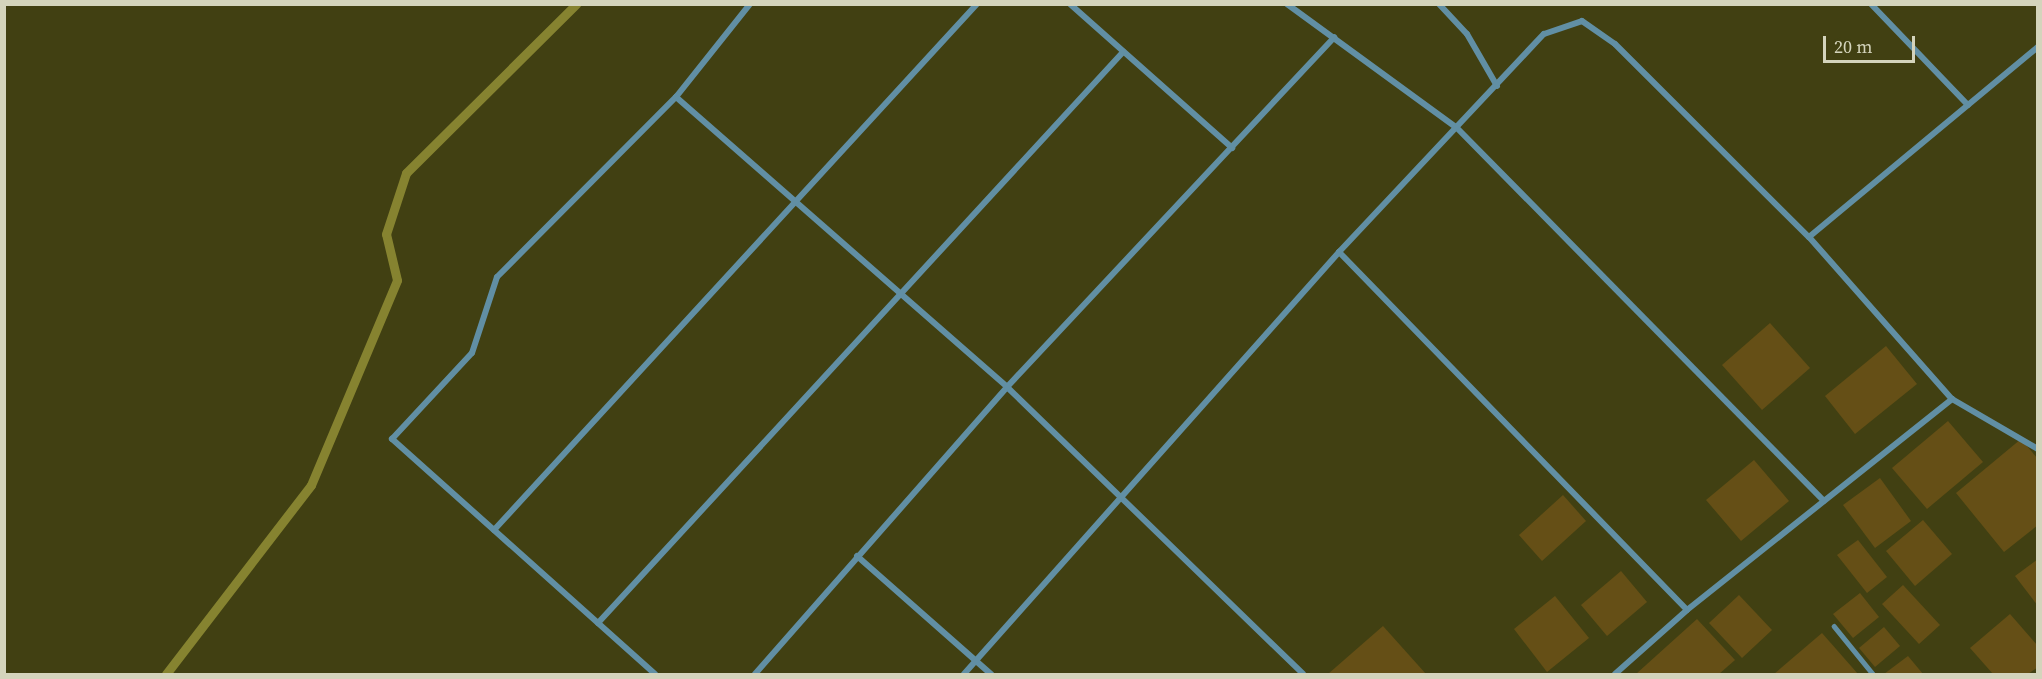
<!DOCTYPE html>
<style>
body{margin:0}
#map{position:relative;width:2042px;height:679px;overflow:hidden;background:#414012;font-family:"Source Serif 4",serif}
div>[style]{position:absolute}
.stream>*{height:9px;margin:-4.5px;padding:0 4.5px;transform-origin:4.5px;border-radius:4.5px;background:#868330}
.building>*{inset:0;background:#654f16}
.lane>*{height:4.5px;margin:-2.25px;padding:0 2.25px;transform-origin:2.25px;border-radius:2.25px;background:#618fa4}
.street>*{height:6px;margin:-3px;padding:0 3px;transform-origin:3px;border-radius:3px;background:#618fa4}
span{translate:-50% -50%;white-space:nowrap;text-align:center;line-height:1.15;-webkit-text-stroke:4.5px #414012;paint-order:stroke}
.frame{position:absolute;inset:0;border:6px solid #d4d4bc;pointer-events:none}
.scale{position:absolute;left:1823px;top:36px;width:92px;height:27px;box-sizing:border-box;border:3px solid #d4d4bc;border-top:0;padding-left:8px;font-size:18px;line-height:21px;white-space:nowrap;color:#d4d4bc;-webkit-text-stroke:4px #414012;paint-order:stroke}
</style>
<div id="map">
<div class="stream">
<i style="left:166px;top:674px;width:238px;rotate:-52.5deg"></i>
<i style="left:311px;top:485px;width:222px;rotate:-67.2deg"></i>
<i style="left:397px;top:280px;width:47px;rotate:-103.4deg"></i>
<i style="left:386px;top:234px;width:64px;rotate:-71.8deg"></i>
<i style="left:406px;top:173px;width:240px;rotate:-44.8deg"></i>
</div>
<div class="building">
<i style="clip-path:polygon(1770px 323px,1810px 368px,1762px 410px,1722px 365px)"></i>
<i style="clip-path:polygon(1886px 346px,1917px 384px,1855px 434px,1825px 396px)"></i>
<i style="clip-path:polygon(1948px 421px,1983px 462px,1927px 509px,1892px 468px)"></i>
<i style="clip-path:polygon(2021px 439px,2038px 459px,2038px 525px,2004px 552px,1956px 493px)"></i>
<i style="clip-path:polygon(1754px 460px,1789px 501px,1741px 541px,1706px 500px)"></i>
<i style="clip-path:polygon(1880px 478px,1911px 521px,1875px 548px,1843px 505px)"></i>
<i style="clip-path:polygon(1563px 495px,1586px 521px,1542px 561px,1519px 535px)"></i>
<i style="clip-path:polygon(1923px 520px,1952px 554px,1915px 586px,1886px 551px)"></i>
<i style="clip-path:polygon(1858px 540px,1887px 577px,1867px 593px,1837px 555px)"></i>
<i style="clip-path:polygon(2038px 559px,2038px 606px,2015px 576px)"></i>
<i style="clip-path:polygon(1621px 571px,1647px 602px,1607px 636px,1581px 605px)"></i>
<i style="clip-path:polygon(1903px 585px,1940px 625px,1919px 644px,1882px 604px)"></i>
<i style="clip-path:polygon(1860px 593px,1879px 617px,1853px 638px,1833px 614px)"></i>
<i style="clip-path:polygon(1739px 595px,1772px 630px,1742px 658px,1709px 623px)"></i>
<i style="clip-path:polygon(1555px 596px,1589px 638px,1547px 672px,1514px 629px)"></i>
<i style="clip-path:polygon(2010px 614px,2038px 646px,2038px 667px,2028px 674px,1993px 674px,1970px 648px)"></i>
<i style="clip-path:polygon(1697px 619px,1735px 660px,1719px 674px,1636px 674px)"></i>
<i style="clip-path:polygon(1383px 626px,1426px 674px,1328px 674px)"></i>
<i style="clip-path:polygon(1884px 627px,1900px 646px,1875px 667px,1859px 648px)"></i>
<i style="clip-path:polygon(1822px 633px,1858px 674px,1774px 674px)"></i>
<i style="clip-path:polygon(1908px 656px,1923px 674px,1884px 674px)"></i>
</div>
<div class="lane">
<i style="left:1834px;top:626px;width:62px;rotate:50.9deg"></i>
</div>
<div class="street">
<i style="left:1070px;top:4px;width:217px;rotate:41.6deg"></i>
<i style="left:1287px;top:4px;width:210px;rotate:36.1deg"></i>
<i style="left:1457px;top:128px;width:523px;rotate:45.46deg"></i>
<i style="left:1439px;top:4px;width:41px;rotate:47deg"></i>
<i style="left:1467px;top:34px;width:60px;rotate:60deg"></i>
<i style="left:1871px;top:4px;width:140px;rotate:46.2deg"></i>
<i style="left:676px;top:97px;width:440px;rotate:41.2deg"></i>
<i style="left:1007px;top:387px;width:412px;rotate:44.1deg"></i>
<i style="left:1809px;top:237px;width:298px;rotate:-39.7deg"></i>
<i style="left:1339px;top:252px;width:499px;rotate:45.8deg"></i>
<i style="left:494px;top:530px;width:714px;rotate:-47.44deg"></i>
<i style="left:857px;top:556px;width:179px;rotate:41.4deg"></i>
<i style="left:598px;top:623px;width:776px;rotate:-47.4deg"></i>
<i style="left:655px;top:674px;width:353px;rotate:-138.2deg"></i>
<i style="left:392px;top:439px;width:117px;rotate:-47.1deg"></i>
<i style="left:472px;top:353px;width:80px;rotate:-71.8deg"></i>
<i style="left:497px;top:277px;width:254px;rotate:-45.2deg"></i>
<i style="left:676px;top:97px;width:119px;rotate:-51.5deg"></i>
<i style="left:755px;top:674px;width:382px;rotate:-48.7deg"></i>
<i style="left:1007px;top:387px;width:479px;rotate:-46.9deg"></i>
<i style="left:964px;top:674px;width:565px;rotate:-48.37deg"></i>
<i style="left:1339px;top:252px;width:299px;rotate:-46.8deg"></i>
<i style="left:1544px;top:34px;width:40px;rotate:-18.9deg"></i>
<i style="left:1582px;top:21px;width:40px;rotate:34.9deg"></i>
<i style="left:1615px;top:44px;width:274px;rotate:44.9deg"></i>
<i style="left:1809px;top:237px;width:216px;rotate:48.6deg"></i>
<i style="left:1952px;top:399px;width:99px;rotate:30.2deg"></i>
<i style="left:1615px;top:674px;width:96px;rotate:-41.6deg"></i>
<i style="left:1687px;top:610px;width:339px;rotate:-38.5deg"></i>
</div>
<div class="frame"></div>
<div class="scale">20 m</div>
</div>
